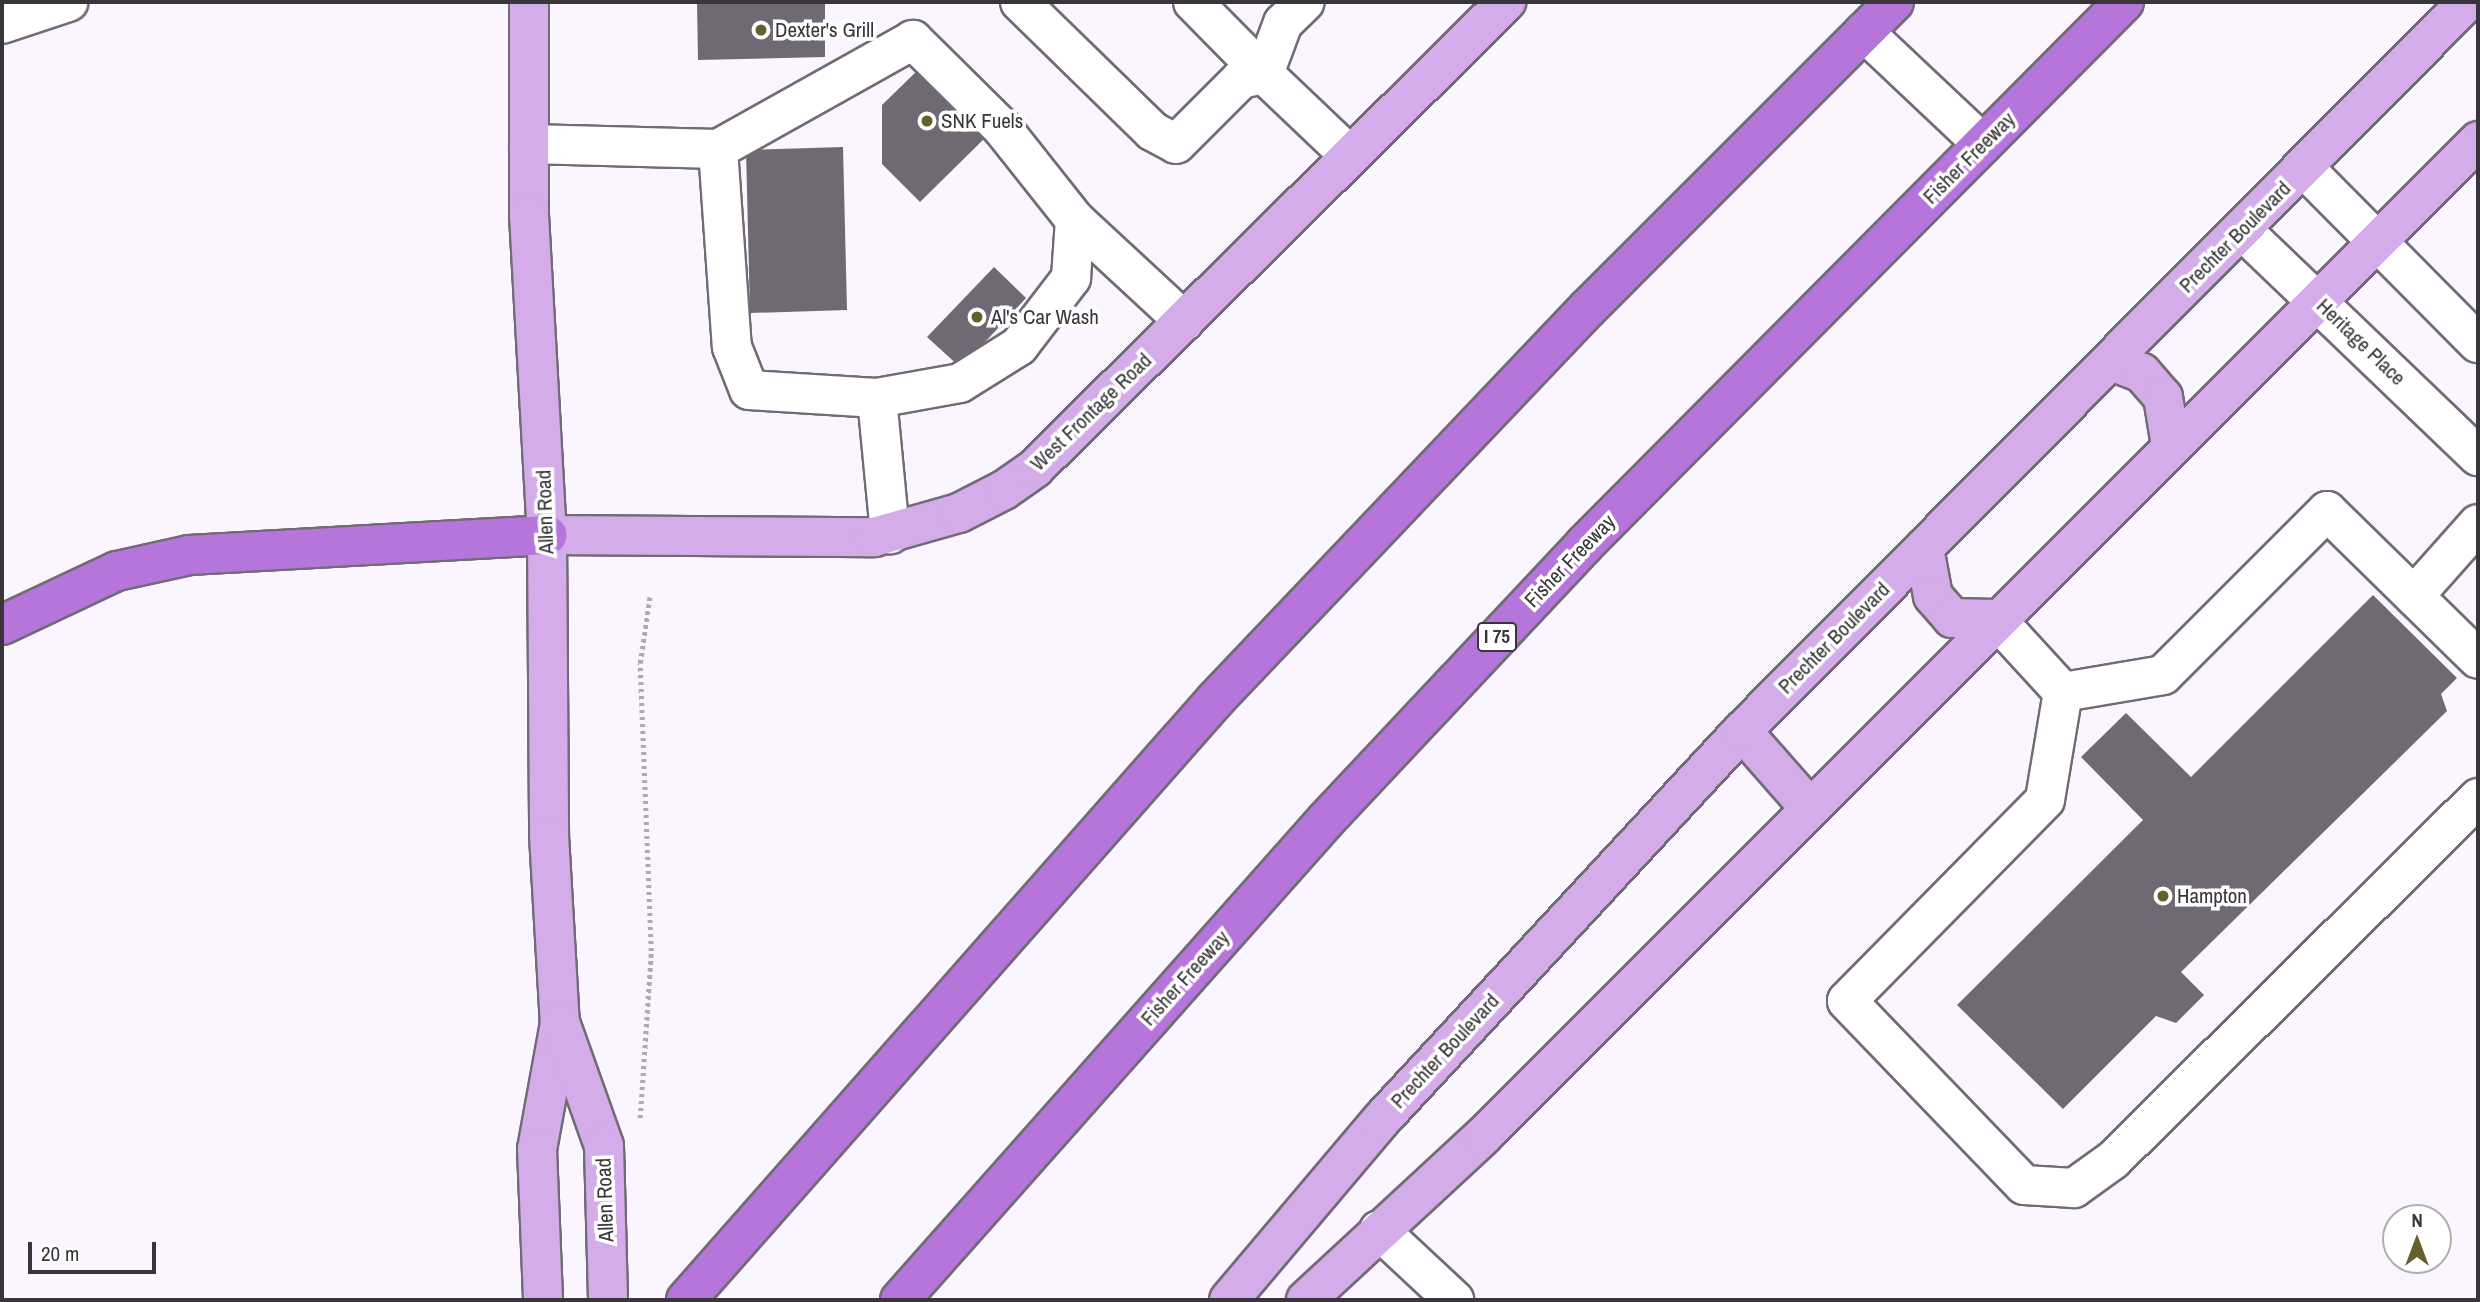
<!DOCTYPE html>
<style>
body{margin:0}
#map{position:relative;width:2480px;height:1302px;overflow:hidden;background:#fbf5ff;font-family:"Archivo Narrow",sans-serif}
div>[style]{position:absolute}
.building>*{inset:0;background:#6f6974}
.path>*{height:4.5px;margin-top:-2.25px;transform-origin:0;background:repeating-linear-gradient(90deg,#afaab2 0 3.5px,transparent 0 7px)}
.roads{filter:drop-shadow(2px 0 #716b75) drop-shadow(-2px 0 #716b75) drop-shadow(0 2px #716b75) drop-shadow(0 -2px #716b75)}
.minor>*{height:38px;margin:-19px;padding:0 19px;transform-origin:19px;border-radius:19px;background:#fff}
.major>*{height:38px;margin:-19px;padding:0 19px;transform-origin:19px;border-radius:19px;background:#d3ace9}
.highway>*{height:38px;margin:-19px;padding:0 19px;transform-origin:19px;border-radius:19px;background:#b575db}
.dots>*{width:19px;height:19px;translate:-50% -50%;box-sizing:border-box;border:4px solid #fff;border-radius:50%}
span{translate:-50% -50%;white-space:nowrap;text-align:center;line-height:1.15;-webkit-text-stroke:7px #fff;paint-order:stroke}
.shield-label span{padding:2px 5px;background:#fff;border:2px solid;border-radius:5px;-webkit-text-stroke-width:0}
.shield-label{font-size:19px;color:#38363a;font-weight:700}
.poi-label{font-size:21px;color:#38363a}
.left{translate:0 -50%;text-align:left}
.street-label{font-size:21px;color:#38363a}
.frame{position:absolute;inset:0;border:4px solid #38363a;pointer-events:none}
.north{position:absolute;left:2382px;top:1204px;width:70px;height:70px;box-sizing:border-box;background:#fff;border:2px solid #afafb0;border-radius:50%;rotate:0deg;font-size:19px;font-weight:700;line-height:28px;text-align:center;color:#38363a}
.north::after{content:'';display:block;margin:auto;width:24px;height:32px;background:#655f2b;clip-path:polygon(50% 0,100% 100%,50% 72%,0 100%)}
.scale{position:absolute;left:28px;top:1242px;width:128px;height:32px;box-sizing:border-box;border:4px solid #38363a;border-top:0;padding-left:9px;font-size:21px;line-height:24px;white-space:nowrap;color:#38363a;-webkit-text-stroke:5px #fff;paint-order:stroke}
</style>
<div id="map">
<div class="building">
<i style="clip-path:polygon(697px 2px,825px 2px,825px 57px,698px 60px)"></i>
<i style="clip-path:polygon(920px 68px,987px 136px,920px 202px,882px 164px,882px 105px)"></i>
<i style="clip-path:polygon(843px 147px,847px 310px,750px 313px,746px 150px)"></i>
<i style="clip-path:polygon(994px 267px,1026px 298px,961px 368px,927px 337px)"></i>
<i style="clip-path:polygon(2373px 595px,2457px 678px,2441px 694px,2447px 711px,2181px 972px,2204px 995px,2176px 1023px,2156px 1016px,2063px 1109px,1957px 1005px,2143px 820px,2081px 757px,2126px 713px,2191px 777px)"></i>
</div>
<div class="path">
<i style="left:640px;top:1118px;width:167px;rotate:-86.2deg"></i>
<i style="left:651px;top:951px;width:288px;rotate:-92.2deg"></i>
<i style="left:640px;top:663px;width:69px;rotate:-81.6deg"></i>
</div>
<div class="roads">
<div class="minor">
<i style="left:1020px;top:2px;width:185px;rotate:44.3deg"></i>
<i style="left:1152px;top:131px;width:27px;rotate:28deg"></i>
<i style="left:1176px;top:144px;width:92px;rotate:-45deg"></i>
<i style="left:1241px;top:79px;width:24px;rotate:-12deg"></i>
<i style="left:1264px;top:74px;width:119px;rotate:43.6deg"></i>
<i style="left:1193px;top:2px;width:101px;rotate:45.4deg"></i>
<i style="left:1264px;top:74px;width:54px;rotate:-69.6deg"></i>
<i style="left:1283px;top:23px;width:30px;rotate:-44deg"></i>
<i style="left:2px;top:24px;width:70px;rotate:-18.4deg"></i>
<i style="left:1864px;top:32px;width:163px;rotate:43.3deg"></i>
<i style="left:529px;top:144px;width:189px;rotate:1.5deg"></i>
<i style="left:718px;top:149px;width:198px;rotate:86deg"></i>
<i style="left:732px;top:347px;width:46px;rotate:68.4deg"></i>
<i style="left:749px;top:390px;width:128px;rotate:3.6deg"></i>
<i style="left:877px;top:398px;width:84px;rotate:-10.2deg"></i>
<i style="left:960px;top:383px;width:70px;rotate:-32.1deg"></i>
<i style="left:1019px;top:346px;width:86px;rotate:-52.6deg"></i>
<i style="left:1071px;top:278px;width:58px;rotate:-86.1deg"></i>
<i style="left:1075px;top:220px;width:116px;rotate:-128.4deg"></i>
<i style="left:1003px;top:129px;width:127px;rotate:-135.3deg"></i>
<i style="left:913px;top:40px;width:223px;rotate:150.8deg"></i>
<i style="left:2304px;top:168px;width:247px;rotate:45.2deg"></i>
<i style="left:1075px;top:220px;width:149px;rotate:42.8deg"></i>
<i style="left:2242px;top:230px;width:327px;rotate:43.8deg"></i>
<i style="left:877px;top:398px;width:137px;rotate:84.5deg"></i>
<i style="left:2414px;top:596px;width:96px;rotate:-48.4deg"></i>
<i style="left:1996px;top:619px;width:99px;rotate:47.5deg"></i>
<i style="left:2063px;top:692px;width:109px;rotate:99.5deg"></i>
<i style="left:2045px;top:800px;width:282px;rotate:134.6deg"></i>
<i style="left:1847px;top:1001px;width:255px;rotate:46.1deg"></i>
<i style="left:2024px;top:1185px;width:50px;rotate:3.4deg"></i>
<i style="left:2074px;top:1188px;width:48px;rotate:-35.7deg"></i>
<i style="left:2113px;top:1160px;width:514px;rotate:-44.76deg"></i>
<i style="left:2063px;top:692px;width:101px;rotate:-9.6deg"></i>
<i style="left:2163px;top:675px;width:232px;rotate:-45deg"></i>
<i style="left:2327px;top:511px;width:211px;rotate:44.4deg"></i>
<i style="left:1379px;top:1230px;width:103px;rotate:43deg"></i>
</div>
<div class="major">
<i style="left:529px;top:2px;width:213px;rotate:90deg"></i>
<i style="left:529px;top:215px;width:321px;rotate:86.8deg"></i>
<i style="left:547px;top:535px;width:300px;rotate:89.6deg"></i>
<i style="left:549px;top:835px;width:188px;rotate:86.7deg"></i>
<i style="left:560px;top:1023px;width:128px;rotate:100.3deg"></i>
<i style="left:537px;top:1149px;width:151px;rotate:87.7deg"></i>
<i style="left:2111px;top:361px;width:33px;rotate:21deg"></i>
<i style="left:2142px;top:373px;width:32px;rotate:49deg"></i>
<i style="left:2163px;top:397px;width:50px;rotate:80.7deg"></i>
<i style="left:547px;top:535px;width:327px;rotate:0.4deg"></i>
<i style="left:874px;top:537px;width:88px;rotate:-15.8deg"></i>
<i style="left:959px;top:513px;width:51px;rotate:-27.1deg"></i>
<i style="left:1004px;top:490px;width:38px;rotate:-35deg"></i>
<i style="left:1035px;top:468px;width:663px;rotate:-44.69deg"></i>
<i style="left:1924px;top:548px;width:49px;rotate:79.4deg"></i>
<i style="left:1933px;top:596px;width:29px;rotate:49deg"></i>
<i style="left:1952px;top:618px;width:44px;rotate:1.3deg"></i>
<i style="left:1742px;top:731px;width:100px;rotate:48.7deg"></i>
<i style="left:561px;top:1025px;width:128px;rotate:70.4deg"></i>
<i style="left:604px;top:1146px;width:154px;rotate:88.5deg"></i>
<i style="left:1229px;top:1300px;width:238px;rotate:-49.8deg"></i>
<i style="left:1383px;top:1118px;width:528px;rotate:-47.15deg"></i>
<i style="left:1742px;top:731px;width:1028px;rotate:-45.16deg"></i>
<i style="left:1306px;top:1300px;width:241px;rotate:-42.8deg"></i>
<i style="left:1483px;top:1136px;width:1407px;rotate:-45deg"></i>
</div>
<div class="highway">
<i style="left:2px;top:625px;width:127px;rotate:-25.2deg"></i>
<i style="left:117px;top:571px;width:75px;rotate:-12.4deg"></i>
<i style="left:190px;top:555px;width:358px;rotate:-3.2deg"></i>
<i style="left:686px;top:1300px;width:801px;rotate:-48.59deg"></i>
<i style="left:1216px;top:699px;width:538px;rotate:-46.43deg"></i>
<i style="left:1587px;top:309px;width:434px;rotate:-45deg"></i>
<i style="left:900px;top:1300px;width:642px;rotate:-48.41deg"></i>
<i style="left:1326px;top:820px;width:377px;rotate:-46.8deg"></i>
<i style="left:1584px;top:545px;width:766px;rotate:-45.16deg"></i>
</div>
</div>
<div class="dots">
<i style="left:761px;top:30px;background:#655f2b"></i>
<i style="left:927px;top:121px;background:#655f2b"></i>
<i style="left:977px;top:317px;background:#655f2b"></i>
<i style="left:2163px;top:896px;background:#655f2b"></i>
</div>
<div class="shield-label">
<span style="left:1497px;top:637px">I 75</span>
</div>
<div class="poi-label">
<span class="left" style="left:775px;top:30px">Dexter's Grill</span>
<span class="left" style="left:941px;top:121px">SNK Fuels</span>
<span class="left" style="left:991px;top:317px">Al's Car Wash</span>
<span class="left" style="left:2177px;top:896px">Hampton</span>
</div>
<div class="street-label">
<span style="left:1969px;top:158px;rotate:-45deg">Fisher Freeway</span>
<span style="left:2235px;top:237px;rotate:-45deg">Prechter Boulevard</span>
<span style="left:2361px;top:342px;rotate:44deg">Heritage Place</span>
<span style="left:1091px;top:412px;rotate:-44deg">West Frontage Road</span>
<span style="left:545px;top:512px;rotate:-92deg">Allen Road</span>
<span style="left:1570px;top:561px;rotate:-46deg">Fisher Freeway</span>
<span style="left:1834px;top:638px;rotate:-45deg">Prechter Boulevard</span>
<span style="left:1185px;top:978px;rotate:-48deg">Fisher Freeway</span>
<span style="left:1445px;top:1051px;rotate:-47deg">Prechter Boulevard</span>
<span style="left:605px;top:1200px;rotate:-92deg">Allen Road</span>
</div>
<div class="frame"></div>
<div class="north">N</div>
<div class="scale">20 m</div>
</div>
